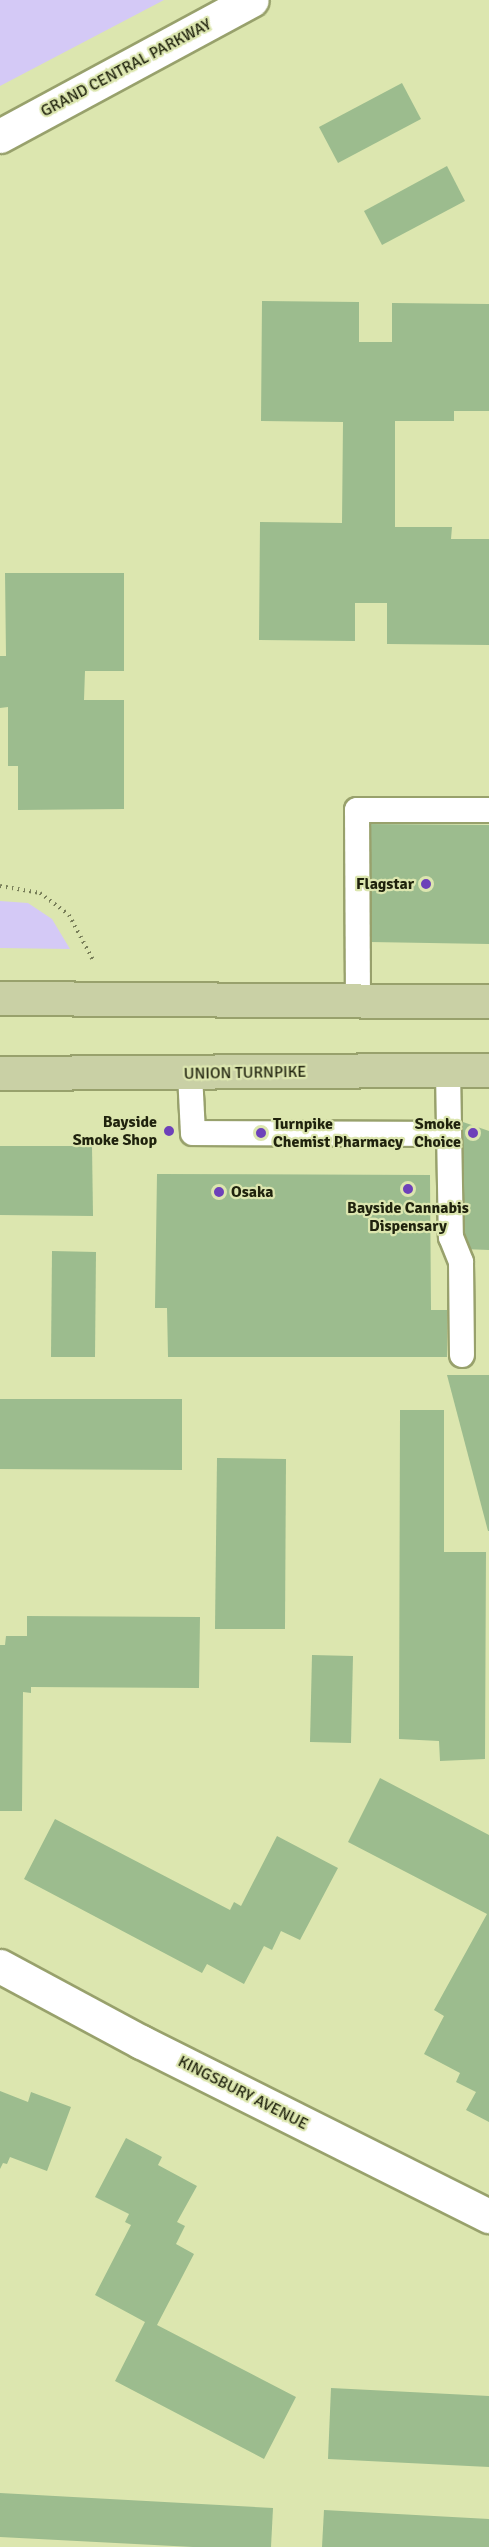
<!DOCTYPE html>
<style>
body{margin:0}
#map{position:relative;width:489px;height:2547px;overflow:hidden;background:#dce6af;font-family:Signika,sans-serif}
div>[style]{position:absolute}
.green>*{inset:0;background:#d4c9f6}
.building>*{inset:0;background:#9cbc8e}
.path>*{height:4px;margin-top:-2px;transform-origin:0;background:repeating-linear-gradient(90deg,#787e59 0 1.5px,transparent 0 6px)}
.roads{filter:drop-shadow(2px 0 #98a16c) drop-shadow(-2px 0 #98a16c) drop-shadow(0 2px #98a16c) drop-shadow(0 -2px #98a16c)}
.lane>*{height:24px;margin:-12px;padding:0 12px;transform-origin:12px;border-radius:12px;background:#fff}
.street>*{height:33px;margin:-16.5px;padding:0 16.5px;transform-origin:16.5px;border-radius:16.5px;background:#fff}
.primary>*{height:33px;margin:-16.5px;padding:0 16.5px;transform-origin:16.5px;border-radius:16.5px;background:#c9d0a5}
.dots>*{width:16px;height:16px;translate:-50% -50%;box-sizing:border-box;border:3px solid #dce6af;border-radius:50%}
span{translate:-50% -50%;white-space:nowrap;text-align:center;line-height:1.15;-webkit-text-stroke:4.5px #dce6af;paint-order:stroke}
.street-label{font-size:16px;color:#1f220d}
.poi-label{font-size:16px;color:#1f220d;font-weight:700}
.right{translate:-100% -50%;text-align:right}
.left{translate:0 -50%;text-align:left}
</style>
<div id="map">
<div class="green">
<i style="clip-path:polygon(0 0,164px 0,0 86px)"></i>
<i style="clip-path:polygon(0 901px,28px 903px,52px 919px,70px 949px,0 948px)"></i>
</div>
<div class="building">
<i style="clip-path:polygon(402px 83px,421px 119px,338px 163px,319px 127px)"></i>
<i style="clip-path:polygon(447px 166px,465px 201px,382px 245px,364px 211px)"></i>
<i style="clip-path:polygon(262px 301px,359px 302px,359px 342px,392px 342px,392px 303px,489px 304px,489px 411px,454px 411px,454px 421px,395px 421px,395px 527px,452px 527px,451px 539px,489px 539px,489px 645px,387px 644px,387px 603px,355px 603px,355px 641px,259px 640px,260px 522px,342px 523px,343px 422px,261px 421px)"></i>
<i style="clip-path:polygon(5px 573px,124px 573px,124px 671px,85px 671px,84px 700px,124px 700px,124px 809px,18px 810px,18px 766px,8px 766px,8px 707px,0 708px,0 656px,6px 656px)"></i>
<i style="clip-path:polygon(370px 824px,489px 825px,489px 944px,370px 942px,363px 937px,364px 830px)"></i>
<i style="clip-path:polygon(463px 1122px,489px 1131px,489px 1250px,463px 1249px)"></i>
<i style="clip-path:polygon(0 1146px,92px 1146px,93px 1216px,0 1215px)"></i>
<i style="clip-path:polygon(157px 1174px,430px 1175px,431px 1310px,447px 1310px,447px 1357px,168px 1357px,167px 1308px,155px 1308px)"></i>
<i style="clip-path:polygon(52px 1251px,96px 1252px,95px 1357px,51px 1357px)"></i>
<i style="clip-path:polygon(447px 1375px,489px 1375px,489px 1531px,488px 1531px)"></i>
<i style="clip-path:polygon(0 1399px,182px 1399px,182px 1470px,0 1469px)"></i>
<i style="clip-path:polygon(400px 1410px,444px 1410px,444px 1552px,486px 1552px,485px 1759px,440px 1761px,439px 1741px,399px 1739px)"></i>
<i style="clip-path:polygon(217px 1458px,286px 1459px,285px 1629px,215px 1629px)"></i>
<i style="clip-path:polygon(27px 1616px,200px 1617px,199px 1688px,31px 1687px,31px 1693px,23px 1692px,22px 1811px,0 1811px,0 1645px,5px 1645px,6px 1636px,27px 1636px)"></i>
<i style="clip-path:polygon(312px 1655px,353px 1656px,351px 1743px,310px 1742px)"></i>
<i style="clip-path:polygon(380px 1778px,489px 1835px,489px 2122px,466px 2110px,476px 2092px,456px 2082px,460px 2073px,424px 2054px,444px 2016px,434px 2010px,487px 1914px,348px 1842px)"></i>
<i style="clip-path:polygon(55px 1819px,230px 1910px,234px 1902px,241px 1906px,277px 1836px,338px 1868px,300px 1940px,281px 1931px,272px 1950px,264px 1946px,244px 1984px,207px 1964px,202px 1973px,24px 1879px)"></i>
<i style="clip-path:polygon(0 2091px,28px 2102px,31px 2092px,71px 2107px,47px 2171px,10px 2157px,7px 2164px,3px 2163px,0 2169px)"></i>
<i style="clip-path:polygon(126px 2138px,162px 2157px,158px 2165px,197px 2186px,177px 2222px,185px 2226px,176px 2244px,194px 2254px,157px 2325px,296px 2397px,264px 2459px,115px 2381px,145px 2322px,95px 2295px,131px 2225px,125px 2222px,129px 2214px,95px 2197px)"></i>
<i style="clip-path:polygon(331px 2388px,489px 2396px,489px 2467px,328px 2459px)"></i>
<i style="clip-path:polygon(0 2493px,273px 2508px,271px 2547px,193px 2547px,0 2537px)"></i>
<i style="clip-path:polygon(324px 2510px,489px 2519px,489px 2547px,322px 2547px)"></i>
</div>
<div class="path">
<i style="left:0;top:886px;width:41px;rotate:9.9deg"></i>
<i style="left:40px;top:893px;width:36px;rotate:37deg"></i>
<i style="left:69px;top:915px;width:51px;rotate:61.9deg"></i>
</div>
<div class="roads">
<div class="lane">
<i style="left:358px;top:1000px;width:190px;rotate:-90.3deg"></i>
<i style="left:357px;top:810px;width:132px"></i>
<i style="left:448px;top:1071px;width:166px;rotate:89deg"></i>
<i style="left:451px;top:1237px;width:27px;rotate:68deg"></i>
<i style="left:461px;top:1262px;width:93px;rotate:89.4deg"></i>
<i style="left:190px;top:1074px;width:59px;rotate:87.1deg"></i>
<i style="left:193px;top:1133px;width:256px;rotate:0.2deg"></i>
</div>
<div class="street">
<i style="left:0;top:136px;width:286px;rotate:-28.4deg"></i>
<i style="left:0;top:1966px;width:160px;rotate:28.3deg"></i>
<i style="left:141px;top:2042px;width:389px;rotate:26.6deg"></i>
</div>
<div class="primary">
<i style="left:0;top:998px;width:489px;rotate:0.4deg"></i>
<i style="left:0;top:1073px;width:489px;rotate:-0.4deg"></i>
</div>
</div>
<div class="dots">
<i style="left:426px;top:884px;background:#6d41b9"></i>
<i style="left:169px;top:1131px;background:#6d41b9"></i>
<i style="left:261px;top:1133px;background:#6d41b9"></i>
<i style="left:473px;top:1133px;background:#6d41b9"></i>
<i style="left:408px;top:1189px;background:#6d41b9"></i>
<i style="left:219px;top:1192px;background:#6d41b9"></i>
</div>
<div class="street-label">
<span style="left:126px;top:68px;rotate:-28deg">GRAND CENTRAL PARKWAY</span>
<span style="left:245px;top:1073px;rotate:-1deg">UNION TURNPIKE</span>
<span style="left:243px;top:2093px;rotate:27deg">KINGSBURY AVENUE</span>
</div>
<div class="poi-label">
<span class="right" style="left:414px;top:884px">Flagstar</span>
<span class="right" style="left:157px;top:1131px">Bayside<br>Smoke Shop</span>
<span class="left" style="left:273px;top:1133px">Turnpike<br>Chemist Pharmacy</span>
<span class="right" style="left:461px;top:1133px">Smoke<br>Choice</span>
<span class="left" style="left:231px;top:1192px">Osaka</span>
<span style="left:408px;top:1217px">Bayside Cannabis<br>Dispensary</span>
</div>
</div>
